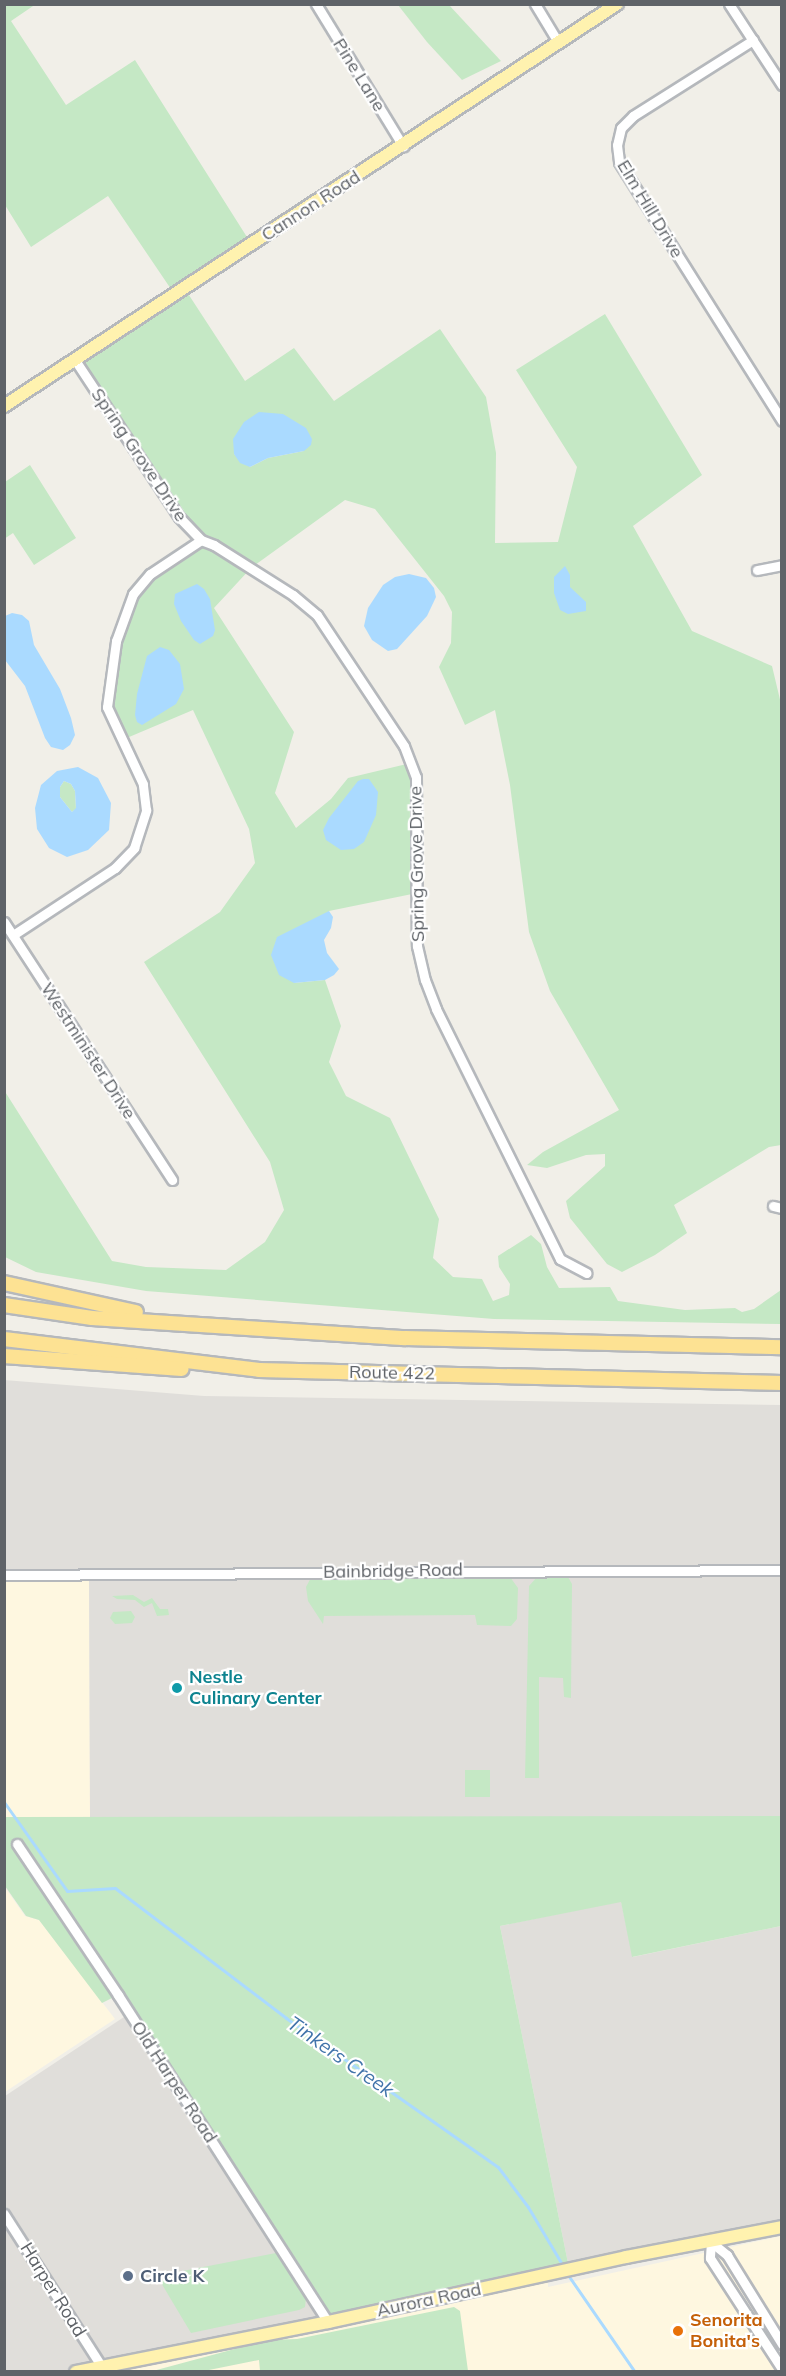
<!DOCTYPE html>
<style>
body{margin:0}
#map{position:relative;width:786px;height:2376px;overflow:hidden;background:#f1efe8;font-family:Mulish,sans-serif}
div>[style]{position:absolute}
.commercial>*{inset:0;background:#fef7e0}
.industrial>*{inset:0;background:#e0deda}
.green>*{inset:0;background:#c5e8c5}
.water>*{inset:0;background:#aadaff}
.stream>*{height:3px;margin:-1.5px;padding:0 1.5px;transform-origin:1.5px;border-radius:1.5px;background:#aadaff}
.roads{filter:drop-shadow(2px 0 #b5b8bc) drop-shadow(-2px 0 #b5b8bc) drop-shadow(0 2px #b5b8bc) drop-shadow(0 -2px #b5b8bc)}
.minor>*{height:9px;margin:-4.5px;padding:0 4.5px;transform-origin:4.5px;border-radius:4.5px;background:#fff}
.major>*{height:12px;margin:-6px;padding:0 6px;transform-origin:6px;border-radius:6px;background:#fff2af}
.highway>*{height:14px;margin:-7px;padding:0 7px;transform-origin:7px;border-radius:7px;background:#fde293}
.dots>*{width:16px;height:16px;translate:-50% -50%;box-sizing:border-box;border:3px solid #fff;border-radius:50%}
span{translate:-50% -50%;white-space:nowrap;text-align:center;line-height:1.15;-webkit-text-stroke:4.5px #fff;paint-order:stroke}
.street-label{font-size:18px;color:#5f6368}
.culture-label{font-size:18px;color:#0d838f;font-weight:700}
.left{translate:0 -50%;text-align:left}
.service-label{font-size:18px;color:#4e5e75;font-weight:700}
.food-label{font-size:18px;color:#c56008;font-weight:700}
.water-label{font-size:20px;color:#4174aa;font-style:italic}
.frame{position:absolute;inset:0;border:6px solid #5f6368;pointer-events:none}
</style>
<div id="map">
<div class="commercial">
<i style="clip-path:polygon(4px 1575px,89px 1575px,90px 1817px,5px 1817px)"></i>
<i style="clip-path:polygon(4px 1886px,25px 1916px,39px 1920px,115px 2019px,5px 2092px)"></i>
<i style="clip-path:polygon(781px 2236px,781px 2371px,105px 2372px,548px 2273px,548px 2287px)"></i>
</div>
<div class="industrial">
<i style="clip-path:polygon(4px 1380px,204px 1396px,781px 1405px,781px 1816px,458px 1823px,90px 1817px,89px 1575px,5px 1575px)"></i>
<i style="clip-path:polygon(621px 1901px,633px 1957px,781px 1926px,781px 2227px,569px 2268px,500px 1926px)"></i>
<i style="clip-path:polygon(130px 2013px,328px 2322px,105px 2371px,5px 2372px,5px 2096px)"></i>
</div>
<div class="green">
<i style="clip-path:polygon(evenodd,36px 4px,11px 21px,66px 105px,135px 60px,252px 245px,185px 289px,245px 381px,294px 348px,334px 401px,440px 329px,486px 397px,496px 453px,495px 543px,558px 542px,577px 467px,516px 370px,605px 314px,702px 475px,633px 526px,692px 631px,772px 666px,782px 708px,781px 1145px,769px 1147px,674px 1205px,687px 1233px,655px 1255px,622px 1272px,607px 1264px,570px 1218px,566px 1201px,605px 1166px,605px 1154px,586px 1155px,547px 1168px,527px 1165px,543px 1152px,619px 1110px,550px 991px,529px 932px,510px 785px,495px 710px,465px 725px,439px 667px,451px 643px,452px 612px,444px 596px,375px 509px,345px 500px,251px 568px,214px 608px,294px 732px,275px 793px,296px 828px,331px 799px,348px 778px,411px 763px,417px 893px,329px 911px,294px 983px,325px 980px,341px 1026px,329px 1062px,346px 1096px,390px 1118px,439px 1219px,433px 1258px,453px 1277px,482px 1279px,493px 1301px,509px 1295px,510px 1284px,499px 1267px,498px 1256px,531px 1235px,541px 1244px,547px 1267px,559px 1288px,610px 1287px,618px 1301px,685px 1310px,735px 1308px,742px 1312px,754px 1309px,781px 1290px,781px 1324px,494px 1319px,146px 1291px,36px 1272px,5px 1257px,4px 1090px,112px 1261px,146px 1267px,226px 1270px,265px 1242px,284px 1210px,270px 1162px,144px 962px,220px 912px,255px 863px,249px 829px,193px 710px,122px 740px,107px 707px,116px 641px,133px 594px,150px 574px,200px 540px,179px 517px,79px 362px,175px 295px,108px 196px,31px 247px,5px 205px,5px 5px,36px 4px,304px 451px,268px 458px,250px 467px,234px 454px,304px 451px)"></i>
<i style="clip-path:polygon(398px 5px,449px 5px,501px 61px,462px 80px,427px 42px)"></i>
<i style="clip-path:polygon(30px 465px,76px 538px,34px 565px,13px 533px,4px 539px,5px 482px)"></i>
<i style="clip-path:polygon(64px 781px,71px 784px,75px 791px,76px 809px,72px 812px,60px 797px,60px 787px)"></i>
<i style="clip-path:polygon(505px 1570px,518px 1588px,517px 1619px,511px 1626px,477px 1625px,475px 1615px,324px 1616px,323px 1624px,308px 1601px,306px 1587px,314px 1572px)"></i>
<i style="clip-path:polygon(537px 1577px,568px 1577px,572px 1584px,571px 1698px,564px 1697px,563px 1678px,539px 1677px,539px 1778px,525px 1778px,529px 1586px)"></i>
<i style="clip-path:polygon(133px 1595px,144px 1602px,152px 1598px,160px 1609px,168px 1609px,169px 1615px,157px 1616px,152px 1603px,144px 1607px,135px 1600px,117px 1599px,112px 1596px)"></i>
<i style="clip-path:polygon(131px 1611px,135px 1617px,132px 1623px,115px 1624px,110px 1618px,113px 1612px)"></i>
<i style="clip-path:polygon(465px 1770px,490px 1770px,490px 1797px,465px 1797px)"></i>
<i style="clip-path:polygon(781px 1816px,781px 1926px,632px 1957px,621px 1902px,500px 1926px,569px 2268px,328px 2322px,118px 1995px,102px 2003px,39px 1920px,26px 1916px,5px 1886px,4px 1817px)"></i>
<i style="clip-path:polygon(276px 2253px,306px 2298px,305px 2307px,299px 2310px,191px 2333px,157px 2276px)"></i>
<i style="clip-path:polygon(454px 2307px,460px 2311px,468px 2371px,260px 2371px,259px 2360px,204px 2371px,149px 2372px,268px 2340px,297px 2339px)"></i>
</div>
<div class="water">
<i style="clip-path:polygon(259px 412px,283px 414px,306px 428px,312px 439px,311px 445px,304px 451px,268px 458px,250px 467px,240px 463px,234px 454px,233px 439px,244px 422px)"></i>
<i style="clip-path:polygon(565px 566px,570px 575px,570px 587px,586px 602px,586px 611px,568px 614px,560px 610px,554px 593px,554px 577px)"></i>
<i style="clip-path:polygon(409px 574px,426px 578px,434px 588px,436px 597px,427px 616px,397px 649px,388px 651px,372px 640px,364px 626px,368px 608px,383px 585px,395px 577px)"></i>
<i style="clip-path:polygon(197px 584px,204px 589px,210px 599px,215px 630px,213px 636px,200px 644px,194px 640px,181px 621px,174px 604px,175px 594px)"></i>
<i style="clip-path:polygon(12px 613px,22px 615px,29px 621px,34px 645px,60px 689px,71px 718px,75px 735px,70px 745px,63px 750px,51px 747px,45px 738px,25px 686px,5px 660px,5px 616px)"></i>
<i style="clip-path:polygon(160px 647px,169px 650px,180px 664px,184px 689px,176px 704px,142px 725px,137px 722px,135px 715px,137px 694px,147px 656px)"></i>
<i style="clip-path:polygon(evenodd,78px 767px,98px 778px,111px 803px,109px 830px,88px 850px,67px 857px,49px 848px,37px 829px,35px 808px,41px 785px,57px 771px,78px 767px,64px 781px,71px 784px,75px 791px,76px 808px,72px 812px,60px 797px,60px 787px,64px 781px)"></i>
<i style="clip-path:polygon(363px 779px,369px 779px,378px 792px,376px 815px,364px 842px,354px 849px,341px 850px,326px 840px,323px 830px,329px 818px,358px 781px)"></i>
<i style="clip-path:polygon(329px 911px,333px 917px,331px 928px,324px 940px,327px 953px,339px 969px,334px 975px,325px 980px,294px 983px,279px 975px,271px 955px,277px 937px)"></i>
</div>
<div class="stream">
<i style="left:4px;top:1802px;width:109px;rotate:54.7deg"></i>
<i style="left:67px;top:1891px;width:48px;rotate:-3.6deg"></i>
<i style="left:115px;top:1888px;width:215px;rotate:37.2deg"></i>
<i style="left:286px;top:2018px;width:259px;rotate:35.1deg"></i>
<i style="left:498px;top:2167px;width:50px;rotate:53.1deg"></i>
<i style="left:528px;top:2207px;width:69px;rotate:59.3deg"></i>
<i style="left:568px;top:2275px;width:118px;rotate:55.4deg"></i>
</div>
<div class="roads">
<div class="minor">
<i style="left:316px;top:4px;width:167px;rotate:58.5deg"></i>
<i style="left:535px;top:4px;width:44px;rotate:58.8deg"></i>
<i style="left:729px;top:4px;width:97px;rotate:56.8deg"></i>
<i style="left:753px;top:40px;width:142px;rotate:147.7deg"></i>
<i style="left:633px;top:116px;width:17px;rotate:135deg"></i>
<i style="left:621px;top:128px;width:17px;rotate:103deg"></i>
<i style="left:617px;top:145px;width:17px;rotate:83deg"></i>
<i style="left:619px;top:162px;width:306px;rotate:57.8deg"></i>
<i style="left:75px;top:360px;width:188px;rotate:56.5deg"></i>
<i style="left:179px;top:517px;width:32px;rotate:46deg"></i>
<i style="left:201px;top:540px;width:14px;rotate:21deg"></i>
<i style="left:214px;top:545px;width:93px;rotate:32.3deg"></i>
<i style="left:293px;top:595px;width:31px;rotate:40deg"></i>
<i style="left:317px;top:615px;width:157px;rotate:56.4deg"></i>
<i style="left:404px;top:746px;width:33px;rotate:69deg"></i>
<i style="left:416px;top:777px;width:169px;rotate:89.7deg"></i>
<i style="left:417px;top:946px;width:35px;rotate:77deg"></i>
<i style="left:425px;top:980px;width:31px;rotate:69deg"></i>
<i style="left:436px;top:1009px;width:279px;rotate:63.6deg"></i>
<i style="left:560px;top:1259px;width:30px;rotate:28deg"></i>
<i style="left:757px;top:570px;width:25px;rotate:-11deg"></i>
<i style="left:4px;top:922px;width:308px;rotate:56.9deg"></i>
<i style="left:13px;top:935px;width:122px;rotate:-33.3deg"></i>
<i style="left:115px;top:868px;width:28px;rotate:-46deg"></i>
<i style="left:134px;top:848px;width:40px;rotate:-72deg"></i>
<i style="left:146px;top:810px;width:26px;rotate:-97deg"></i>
<i style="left:143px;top:784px;width:85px;rotate:-115.1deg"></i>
<i style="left:107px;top:707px;width:67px;rotate:-82.2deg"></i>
<i style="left:116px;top:641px;width:50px;rotate:-70.1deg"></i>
<i style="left:133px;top:594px;width:26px;rotate:-50deg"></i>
<i style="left:150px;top:574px;width:61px;rotate:-33.7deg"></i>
<i style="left:773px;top:1206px;width:9px;rotate:13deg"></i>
<i style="left:4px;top:1575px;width:778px;rotate:-0.37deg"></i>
<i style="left:17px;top:1844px;width:182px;rotate:56.2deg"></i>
<i style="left:118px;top:1995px;width:389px;rotate:57.3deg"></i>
<i style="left:4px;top:2214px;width:188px;rotate:57.4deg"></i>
<i style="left:711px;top:2242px;width:16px;rotate:94deg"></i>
<i style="left:710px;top:2258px;width:132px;rotate:57deg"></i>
<i style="left:711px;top:2242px;width:21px;rotate:39deg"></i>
<i style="left:727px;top:2255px;width:105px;rotate:58.3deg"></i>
</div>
<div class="major">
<i style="left:4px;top:406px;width:733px;rotate:-33.26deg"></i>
<i style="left:76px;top:2372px;width:257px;rotate:-11.2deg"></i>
<i style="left:328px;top:2322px;width:305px;rotate:-12.3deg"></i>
<i style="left:626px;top:2257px;width:159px;rotate:-10.9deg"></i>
</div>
<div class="highway">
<i style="left:4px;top:1283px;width:135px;rotate:12.4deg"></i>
<i style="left:4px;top:1305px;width:89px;rotate:8.4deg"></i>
<i style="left:92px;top:1318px;width:314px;rotate:3.7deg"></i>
<i style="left:405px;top:1338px;width:377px;rotate:1.4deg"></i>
<i style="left:4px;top:1339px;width:257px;rotate:6.9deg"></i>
<i style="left:259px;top:1370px;width:523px;rotate:1.42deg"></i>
<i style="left:4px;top:1356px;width:178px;rotate:4.2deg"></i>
</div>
</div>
<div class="dots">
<i style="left:177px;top:1688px;background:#0f9aa8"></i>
<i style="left:128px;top:2276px;background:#5c6f8a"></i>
<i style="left:678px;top:2331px;background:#e8710a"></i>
</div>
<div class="street-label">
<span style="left:359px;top:75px;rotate:58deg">Pine Lane</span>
<span style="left:311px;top:206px;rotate:-33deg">Cannon Road</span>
<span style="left:650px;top:209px;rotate:59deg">Elm Hill Drive</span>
<span style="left:139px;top:455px;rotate:56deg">Spring Grove Drive</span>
<span style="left:417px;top:864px;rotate:-91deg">Spring Grove Drive</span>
<span style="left:88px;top:1051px;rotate:57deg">Westminister Drive</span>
<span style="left:392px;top:1373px;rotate:1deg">Route 422</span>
<span style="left:393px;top:1571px;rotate:-1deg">Bainbridge Road</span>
<span style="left:174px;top:2082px;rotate:57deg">Old Harper Road</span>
<span style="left:53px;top:2290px;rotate:58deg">Harper Road</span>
<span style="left:429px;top:2300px;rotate:-12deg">Aurora Road</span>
</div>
<div class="culture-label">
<span class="left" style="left:189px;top:1688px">Nestle<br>Culinary Center</span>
</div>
<div class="service-label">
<span class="left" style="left:140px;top:2276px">Circle K</span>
</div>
<div class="food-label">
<span class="left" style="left:690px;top:2331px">Senorita<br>Bonita's</span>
</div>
<div class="water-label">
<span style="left:341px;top:2056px;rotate:35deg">Tinkers Creek</span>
</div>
<div class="frame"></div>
</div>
